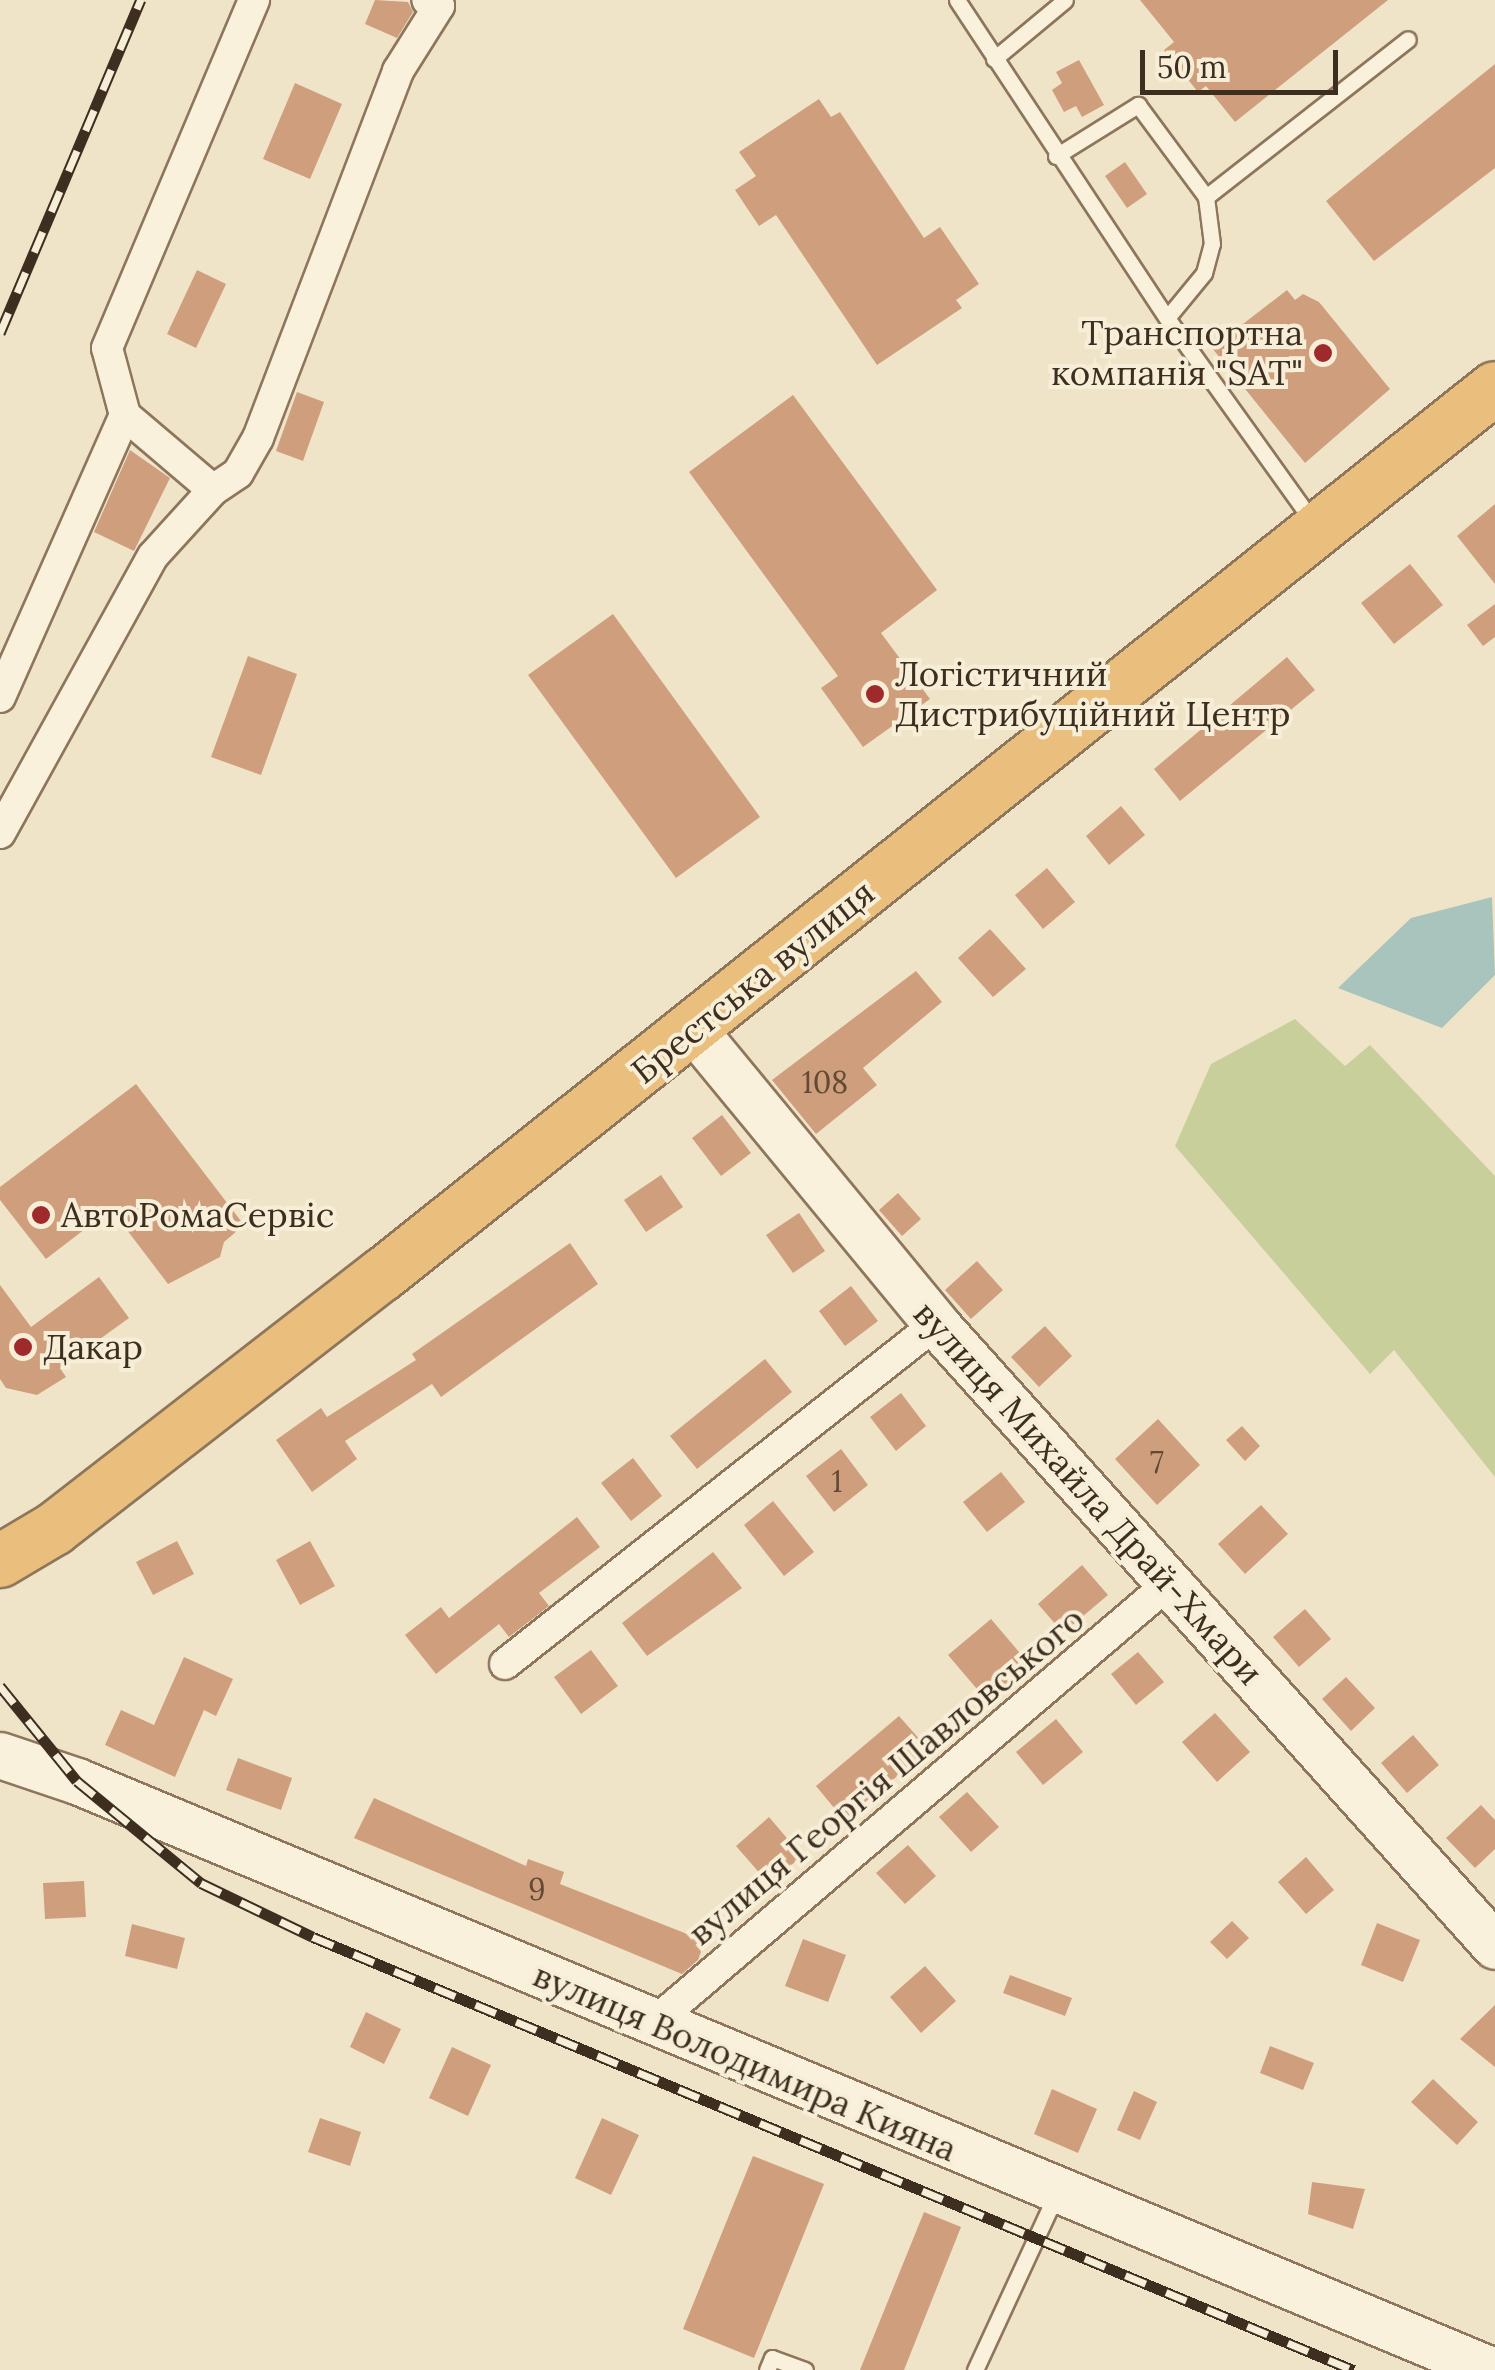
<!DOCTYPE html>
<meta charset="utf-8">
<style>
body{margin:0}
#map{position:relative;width:1495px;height:2370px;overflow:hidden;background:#f0e4c8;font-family:Lora,serif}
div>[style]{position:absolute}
.green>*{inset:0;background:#c9cf9b}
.water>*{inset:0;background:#a9c4bc}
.building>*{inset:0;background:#cf9f7d}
.roads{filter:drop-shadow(2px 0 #8d765c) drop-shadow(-2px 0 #8d765c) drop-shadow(0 2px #8d765c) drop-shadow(0 -2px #8d765c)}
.service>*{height:15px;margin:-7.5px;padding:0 7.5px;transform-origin:7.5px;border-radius:7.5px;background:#faf1dc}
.minor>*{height:30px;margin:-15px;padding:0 15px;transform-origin:15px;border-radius:15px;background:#faf1dc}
.secondary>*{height:45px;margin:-22.5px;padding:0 22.5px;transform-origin:22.5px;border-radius:22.5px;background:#faf1dc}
.trunk>*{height:52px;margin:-26px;padding:0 26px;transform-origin:26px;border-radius:26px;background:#eabe7c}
.rail>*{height:11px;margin-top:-5.5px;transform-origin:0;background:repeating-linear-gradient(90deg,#f7eed8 0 22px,#3d2e20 0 44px);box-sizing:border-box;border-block:2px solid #3d2e20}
.dots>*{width:28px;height:28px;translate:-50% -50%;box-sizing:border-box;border:5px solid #f7eed8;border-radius:50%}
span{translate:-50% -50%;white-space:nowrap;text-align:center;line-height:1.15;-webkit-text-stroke:8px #f7eed8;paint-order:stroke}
.number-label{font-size:30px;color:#624a37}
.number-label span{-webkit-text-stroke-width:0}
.poi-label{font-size:35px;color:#3d2e20}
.right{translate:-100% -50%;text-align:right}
.left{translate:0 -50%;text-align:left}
.street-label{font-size:35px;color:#3d2e20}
.scale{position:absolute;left:1140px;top:50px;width:198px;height:45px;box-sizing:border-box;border:5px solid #3d2e20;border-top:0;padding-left:12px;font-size:30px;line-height:35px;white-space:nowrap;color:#3d2e20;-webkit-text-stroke:8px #f7eed8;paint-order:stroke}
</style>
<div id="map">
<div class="green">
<i style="clip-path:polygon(1295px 1019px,1345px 1066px,1370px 1045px,1495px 1176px,1495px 1477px,1394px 1350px,1370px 1374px,1175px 1146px,1211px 1064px)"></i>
</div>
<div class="water">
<i style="clip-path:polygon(1492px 897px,1495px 975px,1442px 1028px,1338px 988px,1411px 918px)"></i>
</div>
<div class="building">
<i style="clip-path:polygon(375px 0,408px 2px,413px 12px,397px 38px,365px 24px)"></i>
<i style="clip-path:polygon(1140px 0,1388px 0,1235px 122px,1206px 86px,1198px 92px,1164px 50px,1174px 42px)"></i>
<i style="clip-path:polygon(1079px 60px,1104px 105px,1082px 117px,1076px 106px,1064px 112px,1052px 90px,1062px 83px,1056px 72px)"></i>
<i style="clip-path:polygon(1495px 64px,1495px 168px,1374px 261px,1326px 201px)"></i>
<i style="clip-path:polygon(295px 83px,342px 104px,310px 179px,263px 159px)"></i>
<i style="clip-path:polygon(819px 99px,831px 117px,840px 112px,924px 238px,940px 227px,979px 284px,956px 300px,962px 308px,877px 365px,776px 215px,759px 226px,735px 190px,756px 176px,739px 152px)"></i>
<i style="clip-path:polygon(1125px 162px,1147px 194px,1127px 208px,1105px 176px)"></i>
<i style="clip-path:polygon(197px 270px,226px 284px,196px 348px,167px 334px)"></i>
<i style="clip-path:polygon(1287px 290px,1295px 300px,1303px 294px,1319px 302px,1390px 389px,1305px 463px,1212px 348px)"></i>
<i style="clip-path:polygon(297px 392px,324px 402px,303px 461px,276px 451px)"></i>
<i style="clip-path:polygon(793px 395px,937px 590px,881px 633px,930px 699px,863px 747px,821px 688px,838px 676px,689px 472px)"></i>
<i style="clip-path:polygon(130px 450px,170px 478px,134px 551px,94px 532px)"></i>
<i style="clip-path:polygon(1495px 504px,1495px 584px,1457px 536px)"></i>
<i style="clip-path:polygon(1410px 564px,1443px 605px,1394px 644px,1361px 603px)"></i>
<i style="clip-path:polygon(1495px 604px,1495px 637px,1483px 646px,1467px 625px)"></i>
<i style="clip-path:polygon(613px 614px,760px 817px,676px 878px,528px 675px)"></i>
<i style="clip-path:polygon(248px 656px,297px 674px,261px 775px,211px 757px)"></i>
<i style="clip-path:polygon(1287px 657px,1315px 690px,1180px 801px,1154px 769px)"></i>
<i style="clip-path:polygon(1121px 806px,1145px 835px,1109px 865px,1086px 836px)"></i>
<i style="clip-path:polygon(1047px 868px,1075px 902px,1043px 929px,1015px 895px)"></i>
<i style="clip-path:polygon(990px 929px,1026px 969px,993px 997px,958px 958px)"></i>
<i style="clip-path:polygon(916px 971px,942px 1002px,863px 1068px,877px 1085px,816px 1134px,772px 1080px)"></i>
<i style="clip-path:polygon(136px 1084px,244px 1225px,224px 1242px,220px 1257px,168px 1284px,111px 1209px,46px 1259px,0 1200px,0 1187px)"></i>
<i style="clip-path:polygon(722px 1115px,751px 1153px,721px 1176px,692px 1138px)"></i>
<i style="clip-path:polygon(661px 1175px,683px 1207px,646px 1232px,624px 1200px)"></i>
<i style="clip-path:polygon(898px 1193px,921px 1219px,902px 1236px,879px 1210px)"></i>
<i style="clip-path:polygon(799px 1213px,825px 1251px,793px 1273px,766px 1235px)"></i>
<i style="clip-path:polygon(570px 1243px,598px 1284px,441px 1397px,432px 1384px,345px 1441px,357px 1459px,312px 1492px,276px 1440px,321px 1408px,327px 1417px,416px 1360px,412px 1354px)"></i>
<i style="clip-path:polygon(977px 1261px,1003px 1290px,971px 1319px,945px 1290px)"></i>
<i style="clip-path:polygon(99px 1277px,129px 1318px,60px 1368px,66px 1377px,37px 1395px,6px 1388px,0 1379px,0 1285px,31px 1327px)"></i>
<i style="clip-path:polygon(851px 1286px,878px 1321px,845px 1346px,819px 1311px)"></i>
<i style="clip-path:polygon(1045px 1326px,1072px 1356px,1039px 1387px,1011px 1357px)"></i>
<i style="clip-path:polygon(765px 1359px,792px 1392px,697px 1469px,670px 1436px)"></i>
<i style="clip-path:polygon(901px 1393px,926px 1426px,896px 1451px,870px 1417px)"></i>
<i style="clip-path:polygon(1158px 1419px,1200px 1465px,1157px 1505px,1115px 1459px)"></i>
<i style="clip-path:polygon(1242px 1426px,1260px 1446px,1245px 1461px,1226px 1440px)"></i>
<i style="clip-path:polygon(841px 1449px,868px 1485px,834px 1512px,806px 1476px)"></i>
<i style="clip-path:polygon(633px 1458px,662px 1496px,631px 1521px,601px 1483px)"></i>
<i style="clip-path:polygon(1001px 1472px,1025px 1502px,987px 1532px,963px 1502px)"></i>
<i style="clip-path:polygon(773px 1501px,814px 1552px,784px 1576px,744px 1525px)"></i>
<i style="clip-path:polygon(1261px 1505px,1288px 1534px,1245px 1574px,1218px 1544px)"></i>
<i style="clip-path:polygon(577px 1517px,600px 1547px,539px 1593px,549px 1606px,509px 1637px,499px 1624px,436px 1674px,405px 1635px,441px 1607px,449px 1618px)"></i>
<i style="clip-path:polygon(177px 1541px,194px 1574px,153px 1595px,136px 1562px)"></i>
<i style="clip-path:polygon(310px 1541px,335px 1586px,300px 1605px,276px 1560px)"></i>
<i style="clip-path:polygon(713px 1552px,742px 1588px,647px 1656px,622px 1623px)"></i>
<i style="clip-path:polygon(1082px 1565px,1108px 1595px,1063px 1633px,1038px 1604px)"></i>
<i style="clip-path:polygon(1305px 1609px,1331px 1639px,1299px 1667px,1273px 1637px)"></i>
<i style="clip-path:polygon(991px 1619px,1031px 1666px,988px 1702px,948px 1655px)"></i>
<i style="clip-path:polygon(591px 1650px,618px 1686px,581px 1714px,554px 1677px)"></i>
<i style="clip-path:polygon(1138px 1652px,1164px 1682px,1136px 1705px,1111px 1674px)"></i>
<i style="clip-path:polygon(184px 1657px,233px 1679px,216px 1716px,204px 1710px,175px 1777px,105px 1745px,121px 1710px,154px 1725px)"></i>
<i style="clip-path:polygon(1346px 1677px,1375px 1708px,1351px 1731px,1322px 1699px)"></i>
<i style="clip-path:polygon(1215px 1713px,1250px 1752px,1217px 1782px,1182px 1742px)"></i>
<i style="clip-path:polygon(899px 1716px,929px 1750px,844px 1820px,816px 1786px)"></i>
<i style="clip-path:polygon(1056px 1719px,1083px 1752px,1043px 1785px,1016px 1752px)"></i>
<i style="clip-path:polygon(1413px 1735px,1439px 1765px,1407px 1793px,1381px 1763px)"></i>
<i style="clip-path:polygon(238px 1758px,292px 1778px,281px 1810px,226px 1790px)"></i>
<i style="clip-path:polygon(967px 1792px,999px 1827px,971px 1852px,939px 1817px)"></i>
<i style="clip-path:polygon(374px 1798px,526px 1866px,528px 1859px,564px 1872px,560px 1884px,705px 1941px,698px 1960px,682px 1974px,354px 1838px)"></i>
<i style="clip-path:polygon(1481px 1805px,1495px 1820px,1495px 1849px,1475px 1868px,1446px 1838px)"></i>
<i style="clip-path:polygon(769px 1817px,802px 1856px,769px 1884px,736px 1846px)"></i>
<i style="clip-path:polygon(908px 1845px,936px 1876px,905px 1904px,876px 1873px)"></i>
<i style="clip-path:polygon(1306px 1857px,1334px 1890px,1306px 1914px,1278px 1882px)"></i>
<i style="clip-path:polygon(84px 1881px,86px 1917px,45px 1919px,43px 1883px)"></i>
<i style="clip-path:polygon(1232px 1921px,1249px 1938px,1227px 1959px,1210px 1942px)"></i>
<i style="clip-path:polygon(1377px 1923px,1420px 1940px,1403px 1982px,1361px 1965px)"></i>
<i style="clip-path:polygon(132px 1924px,185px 1938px,177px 1969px,125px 1956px)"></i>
<i style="clip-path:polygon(803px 1939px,846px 1955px,828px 2002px,785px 1986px)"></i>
<i style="clip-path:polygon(925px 1966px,956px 2001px,921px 2033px,890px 1997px)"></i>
<i style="clip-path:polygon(1010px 1975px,1072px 1998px,1065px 2016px,1003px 1993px)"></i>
<i style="clip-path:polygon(1495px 2005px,1495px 2067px,1460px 2039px)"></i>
<i style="clip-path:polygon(366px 2012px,401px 2029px,384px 2064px,350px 2047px)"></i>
<i style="clip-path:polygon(1270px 2046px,1314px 2063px,1303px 2090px,1260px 2073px)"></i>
<i style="clip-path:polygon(452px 2047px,491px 2065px,468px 2116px,429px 2098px)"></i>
<i style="clip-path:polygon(1433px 2079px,1478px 2122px,1457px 2145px,1411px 2102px)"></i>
<i style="clip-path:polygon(1052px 2089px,1097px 2109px,1078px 2153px,1034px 2134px)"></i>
<i style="clip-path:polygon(1134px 2091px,1157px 2102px,1140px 2140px,1117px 2130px)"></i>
<i style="clip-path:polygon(320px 2118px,361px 2132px,350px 2166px,308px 2152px)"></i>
<i style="clip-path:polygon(602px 2118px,639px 2135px,611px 2195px,575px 2178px)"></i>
<i style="clip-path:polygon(753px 2156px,824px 2184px,754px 2358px,683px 2329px)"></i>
<i style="clip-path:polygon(1312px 2182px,1365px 2189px,1353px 2229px,1308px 2214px)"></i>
<i style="clip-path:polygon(924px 2212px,961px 2227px,904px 2370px,860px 2370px)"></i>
</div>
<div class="roads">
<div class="service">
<i style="left:957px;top:0;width:381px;rotate:56.6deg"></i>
<i style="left:994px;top:59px;width:92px;rotate:-39.7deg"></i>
<i style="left:1056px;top:156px;width:97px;rotate:-31.9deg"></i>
<i style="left:1138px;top:105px;width:114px;rotate:53.5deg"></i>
<i style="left:1313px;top:522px;width:251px;rotate:-125.6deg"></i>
<i style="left:1167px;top:318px;width:58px;rotate:-50.6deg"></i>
<i style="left:1204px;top:273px;width:30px;rotate:-75deg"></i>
<i style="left:1212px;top:244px;width:47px;rotate:-97.3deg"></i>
<i style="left:1206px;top:197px;width:256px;rotate:-38deg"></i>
<i style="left:767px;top:2370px;width:13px;rotate:-67deg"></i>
<i style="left:772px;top:2358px;width:35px;rotate:20deg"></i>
<i style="left:975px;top:2370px;width:193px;rotate:-65.2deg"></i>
</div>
<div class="minor">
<i style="left:213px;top:490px;width:116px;rotate:-139.6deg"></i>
<i style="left:125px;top:415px;width:69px;rotate:-105deg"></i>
<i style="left:107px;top:348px;width:378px;rotate:-67.1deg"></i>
<i style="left:0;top:697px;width:308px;rotate:-66.1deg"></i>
<i style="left:0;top:833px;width:316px;rotate:-61.1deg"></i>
<i style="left:153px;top:556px;width:89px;rotate:-47.7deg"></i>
<i style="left:213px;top:490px;width:30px;rotate:-34deg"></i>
<i style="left:238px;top:473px;width:40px;rotate:-60.3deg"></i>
<i style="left:258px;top:438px;width:393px;rotate:-69.1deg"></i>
<i style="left:398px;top:71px;width:77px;rotate:-57.8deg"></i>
<i style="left:439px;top:6px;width:13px;rotate:-153deg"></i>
<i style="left:505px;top:1664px;width:549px;rotate:-38.27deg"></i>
<i style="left:651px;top:2025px;width:680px;rotate:-40.46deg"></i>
</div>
<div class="secondary">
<i style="left:694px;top:1030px;width:381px;rotate:50.5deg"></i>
<i style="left:936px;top:1324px;width:836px;rotate:48.05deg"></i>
<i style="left:0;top:1755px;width:81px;rotate:18.7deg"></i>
<i style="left:77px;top:1781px;width:1532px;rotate:22.61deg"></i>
</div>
<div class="trunk">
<i style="left:0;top:1561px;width:63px;rotate:-30.7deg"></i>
<i style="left:54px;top:1529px;width:415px;rotate:-37.8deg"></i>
<i style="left:382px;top:1275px;width:1423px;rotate:-38.55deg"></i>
</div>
</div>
<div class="rail">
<i style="left:0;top:333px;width:362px;rotate:-67.1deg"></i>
<i style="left:0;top:1686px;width:122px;rotate:51deg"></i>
<i style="left:77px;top:1781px;width:161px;rotate:39.4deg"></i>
<i style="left:201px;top:1883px;width:124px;rotate:25.7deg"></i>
<i style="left:313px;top:1937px;width:1127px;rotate:22.6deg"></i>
</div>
<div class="dots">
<i style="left:1323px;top:353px;background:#9e2a2b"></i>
<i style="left:875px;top:694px;background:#9e2a2b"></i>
<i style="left:41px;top:1215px;background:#9e2a2b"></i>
<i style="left:23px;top:1347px;background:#9e2a2b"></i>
</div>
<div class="number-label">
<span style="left:825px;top:1082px">108</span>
<span style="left:1157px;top:1462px">7</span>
<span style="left:837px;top:1481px">1</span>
<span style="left:537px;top:1889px">9</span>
</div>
<div class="poi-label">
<span class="right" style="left:1303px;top:353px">Транспортна<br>компанія "SAT"</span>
<span class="left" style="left:895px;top:694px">Логістичний<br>Дистрибуційний Центр</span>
<span class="left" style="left:61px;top:1215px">АвтоРомаСервіс</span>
<span class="left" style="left:43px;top:1347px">Дакар</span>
</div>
<div class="street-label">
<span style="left:753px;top:982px;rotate:-39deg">Брестська вулиця</span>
<span style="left:1088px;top:1493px;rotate:48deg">вулиця Михайла Драй-Хмари</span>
<span style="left:886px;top:1776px;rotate:-40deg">вулиця Георгія Шавловського</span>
<span style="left:745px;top:2062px;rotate:23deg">вулиця Володимира Кияна</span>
</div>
<div class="scale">50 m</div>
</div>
